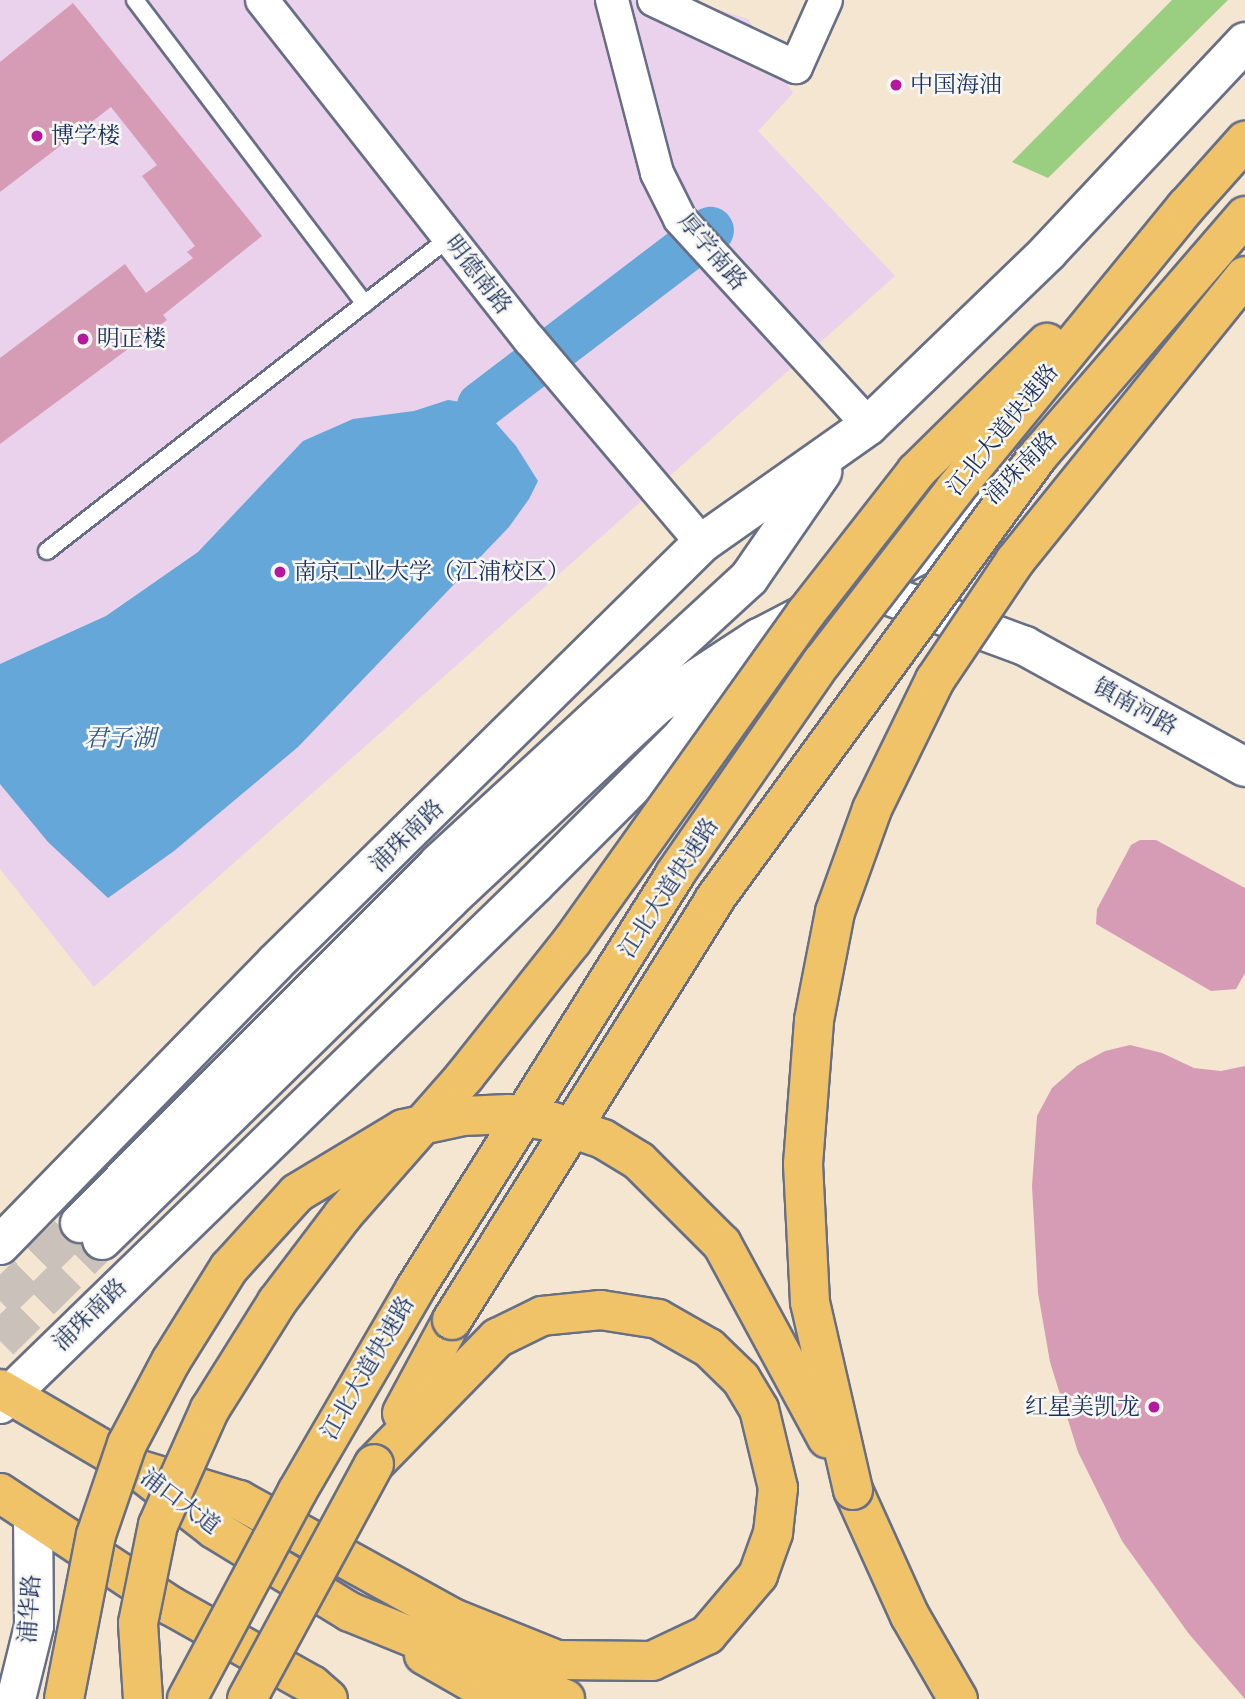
<!DOCTYPE html>
<meta charset="utf-8">
<style>
body{margin:0}
#map{position:relative;width:1245px;height:1699px;overflow:hidden;background:#f4e6d1;font-family:"IM FELL French Canon","Noto Serif SC",serif}
div>[style]{position:absolute}
.built>*{inset:0;background:#ead1ec}
.green>*{inset:0;background:#9acf81}
.water>*{inset:0;background:#64a7d8}
.river>*{height:47px;margin:-23.5px;padding:0 23.5px;transform-origin:23.5px;border-radius:23.5px;background:#64a7d8}
.building>*{inset:0;background:#d69bb5}
.tertiary-tunnel>*{height:38px;margin-top:-19px;transform-origin:0;background:repeating-linear-gradient(90deg,#c9c1ba 0 38px,transparent 0 57px)}
.roads{filter:drop-shadow(2px 0 #676f86) drop-shadow(-2px 0 #676f86) drop-shadow(0 2px #676f86) drop-shadow(0 -2px #676f86)}
.service>*{height:16px;margin:-8px;padding:0 8px;transform-origin:8px;border-radius:8px;background:#fff}
.minor>*{height:32px;margin:-16px;padding:0 16px;transform-origin:16px;border-radius:16px;background:#fff}
.tertiary>*{height:38px;margin:-19px;padding:0 19px;transform-origin:19px;border-radius:19px;background:#fff}
.primary>*{height:38px;margin:-19px;padding:0 19px;transform-origin:19px;border-radius:19px;background:#f1c369}
.trunk>*{height:38px;margin:-19px;padding:0 19px;transform-origin:19px;border-radius:19px;background:#f1c369}
.bridges{filter:drop-shadow(2px 0 #676f86) drop-shadow(-2px 0 #676f86) drop-shadow(0 2px #676f86) drop-shadow(0 -2px #676f86)}
.trunk-bridge>*{height:38px;margin:-19px;padding:0 19px;transform-origin:19px;border-radius:19px;background:#f1c369}
.dots>*{width:19px;height:19px;translate:-50% -50%;box-sizing:border-box;border:4px solid #f6f6f2;border-radius:50%}
span{translate:-50% -50%;white-space:nowrap;text-align:center;line-height:1.15;-webkit-text-stroke:5px #f6f6f2;paint-order:stroke}
.poi-label{font-size:23px;color:#1b2f5e}
.left{translate:0 -50%;text-align:left}
.right{translate:-100% -50%;text-align:right}
.street-label{font-size:23px;color:#1b2f5e}
.water-label{font-size:24px;color:#355989;font-style:italic}
</style>
<div id="map">
<div class="built">
<i style="clip-path:polygon(0 0,688px 0,748px 19px,793px 93px,758px 131px,895px 276px,94px 987px,0 869px)"></i>
</div>
<div class="green">
<i style="clip-path:polygon(1172px 0,1228px 0,1048px 178px,1012px 162px)"></i>
</div>
<div class="water">
<i style="clip-path:polygon(448px 400px,480px 405px,516px 446px,538px 481px,529px 499px,509px 527px,298px 747px,174px 851px,108px 898px,48px 842px,0 784px,0 664px,106px 616px,198px 552px,303px 441px,353px 419px,414px 411px)"></i>
</div>
<div class="river">
<i style="left:480px;top:405px;width:289px;rotate:-37.3deg"></i>
</div>
<div class="building">
<i style="clip-path:polygon(73px 3px,262px 236px,163px 315px,167px 320px,0 444px,0 358px,125px 264px,146px 293px,193px 258px,187px 252px,195px 246px,142px 176px,157px 165px,111px 107px,0 192px,0 62px)"></i>
<i style="clip-path:polygon(1140px 840px,1156px 840px,1245px 888px,1245px 973px,1236px 989px,1211px 991px,1096px 924px,1097px 909px,1131px 845px)"></i>
<i style="clip-path:polygon(1130px 1045px,1162px 1053px,1194px 1068px,1221px 1071px,1245px 1066px,1245px 1699px,1189px 1634px,1122px 1541px,1078px 1452px,1050px 1362px,1038px 1293px,1032px 1186px,1037px 1116px,1052px 1088px,1077px 1066px,1105px 1051px)"></i>
</div>
<div class="tertiary-tunnel">
<i style="left:0;top:1301px;width:112px;rotate:-44.3deg"></i>
<i style="left:0;top:1341px;width:144px;rotate:-44.7deg"></i>
</div>
<div class="roads">
<div class="service">
<i style="left:135px;top:0;width:381px;rotate:52.9deg"></i>
<i style="left:47px;top:551px;width:509px;rotate:-37.9deg"></i>
</div>
<div class="minor">
<i style="left:262px;top:0;width:433px;rotate:51.8deg"></i>
<i style="left:530px;top:340px;width:266px;rotate:49.7deg"></i>
<i style="left:612px;top:0;width:179px;rotate:75.4deg"></i>
<i style="left:657px;top:173px;width:51px;rotate:63.4deg"></i>
<i style="left:680px;top:219px;width:280px;rotate:47.5deg"></i>
<i style="left:654px;top:0;width:157px;rotate:25.3deg"></i>
<i style="left:796px;top:67px;width:73px;rotate:-65.9deg"></i>
</div>
<div class="tertiary">
<i style="left:860px;top:585px;width:176px;rotate:20.3deg"></i>
<i style="left:1025px;top:646px;width:251px;rotate:28.8deg"></i>
<i style="left:80px;top:1223px;width:508px;rotate:-45.08deg"></i>
<i style="left:439px;top:863px;width:421px;rotate:-42.6deg"></i>
<i style="left:749px;top:578px;width:129px;rotate:-55.4deg"></i>
<i style="left:102px;top:1240px;width:486px;rotate:-44.4deg"></i>
<i style="left:449px;top:900px;width:287px;rotate:-43.2deg"></i>
<i style="left:658px;top:704px;width:121px;rotate:-33.2deg"></i>
<i style="left:759px;top:638px;width:217px;rotate:-27.4deg"></i>
<i style="left:952px;top:538px;width:67px;rotate:-45.6deg"></i>
<i style="left:0;top:1245px;width:394px;rotate:-45.7deg"></i>
<i style="left:275px;top:963px;width:599px;rotate:-44.53deg"></i>
<i style="left:702px;top:543px;width:204px;rotate:-35.2deg"></i>
<i style="left:869px;top:425px;width:249px;rotate:-44deg"></i>
<i style="left:1048px;top:252px;width:288px;rotate:-46.8deg"></i>
<i style="left:0;top:1404px;width:747px;rotate:-44.19deg"></i>
<i style="left:536px;top:883px;width:206px;rotate:-45deg"></i>
<i style="left:682px;top:737px;width:95px;rotate:-52.3deg"></i>
<i style="left:16px;top:1699px;width:75px;rotate:-76.1deg"></i>
<i style="left:34px;top:1626px;width:109px;rotate:-90.5deg"></i>
</div>
<div class="primary">
<i style="left:424px;top:1655px;width:89px;rotate:29.7deg"></i>
</div>
<div class="trunk">
<i style="left:0;top:1389px;width:159px;rotate:30.3deg"></i>
<i style="left:137px;top:1469px;width:98px;rotate:37.9deg"></i>
<i style="left:214px;top:1529px;width:159px;rotate:31.4deg"></i>
<i style="left:350px;top:1612px;width:232px;rotate:22deg"></i>
<i style="left:402px;top:1413px;width:106px;rotate:-61.7deg"></i>
<i style="left:137px;top:1469px;width:107px;rotate:16.9deg"></i>
<i style="left:239px;top:1500px;width:244px;rotate:28.9deg"></i>
<i style="left:453px;top:1618px;width:112px;rotate:22deg"></i>
<i style="left:557px;top:1660px;width:95px;rotate:0.6deg"></i>
<i style="left:652px;top:1661px;width:61px;rotate:-25.3deg"></i>
<i style="left:707px;top:1635px;width:79px;rotate:-49.6deg"></i>
<i style="left:758px;top:1575px;width:45px;rotate:-70.3deg"></i>
<i style="left:773px;top:1533px;width:45px;rotate:-83.7deg"></i>
<i style="left:778px;top:1488px;width:81px;rotate:-103.5deg"></i>
<i style="left:759px;top:1409px;width:35px;rotate:-121deg"></i>
<i style="left:741px;top:1379px;width:45px;rotate:-135.9deg"></i>
<i style="left:709px;top:1348px;width:59px;rotate:-150.4deg"></i>
<i style="left:658px;top:1319px;width:58px;rotate:-171deg"></i>
<i style="left:601px;top:1310px;width:59px;rotate:174.2deg"></i>
<i style="left:542px;top:1316px;width:50px;rotate:153.9deg"></i>
<i style="left:497px;top:1338px;width:176px;rotate:134.3deg"></i>
<i style="left:853px;top:1490px;width:138px;rotate:65.7deg"></i>
<i style="left:910px;top:1616px;width:96px;rotate:60deg"></i>
<i style="left:0;top:1493px;width:205px;rotate:33.5deg"></i>
<i style="left:171px;top:1606px;width:162px;rotate:29.3deg"></i>
<i style="left:312px;top:1685px;width:21px;rotate:41deg"></i>
</div>
</div>
<div class="bridges">
<div class="trunk-bridge">
<i style="left:452px;top:1320px;width:495px;rotate:-58deg"></i>
<i style="left:714px;top:900px;width:550px;rotate:-53.88deg"></i>
<i style="left:1038px;top:456px;width:317px;rotate:-49.2deg"></i>
<i style="left:853px;top:1490px;width:193px;rotate:-102.9deg"></i>
<i style="left:810px;top:1302px;width:138px;rotate:-92.9deg"></i>
<i style="left:803px;top:1164px;width:144px;rotate:-85.6deg"></i>
<i style="left:814px;top:1020px;width:110px;rotate:-79deg"></i>
<i style="left:835px;top:912px;width:109px;rotate:-70.2deg"></i>
<i style="left:872px;top:809px;width:144px;rotate:-64deg"></i>
<i style="left:935px;top:680px;width:143px;rotate:-56.1deg"></i>
<i style="left:1015px;top:561px;width:366px;rotate:-51.1deg"></i>
<i style="left:64px;top:1699px;width:167px;rotate:-79deg"></i>
<i style="left:96px;top:1535px;width:96px;rotate:-71.2deg"></i>
<i style="left:127px;top:1444px;width:94px;rotate:-62.1deg"></i>
<i style="left:171px;top:1361px;width:110px;rotate:-58.1deg"></i>
<i style="left:229px;top:1268px;width:101px;rotate:-47.8deg"></i>
<i style="left:297px;top:1193px;width:124px;rotate:-31.1deg"></i>
<i style="left:403px;top:1129px;width:61px;rotate:-12.2deg"></i>
<i style="left:463px;top:1116px;width:46px;rotate:-2.5deg"></i>
<i style="left:509px;top:1114px;width:45px;rotate:10.3deg"></i>
<i style="left:553px;top:1122px;width:53px;rotate:18.8deg"></i>
<i style="left:603px;top:1139px;width:42px;rotate:31.4deg"></i>
<i style="left:639px;top:1161px;width:117px;rotate:45deg"></i>
<i style="left:722px;top:1244px;width:221px;rotate:61.6deg"></i>
<i style="left:143px;top:1699px;width:76px;rotate:-93.8deg"></i>
<i style="left:138px;top:1623px;width:100px;rotate:-78.5deg"></i>
<i style="left:158px;top:1525px;width:127px;rotate:-65.9deg"></i>
<i style="left:210px;top:1409px;width:126px;rotate:-57.9deg"></i>
<i style="left:277px;top:1302px;width:109px;rotate:-52.8deg"></i>
<i style="left:343px;top:1215px;width:185px;rotate:-48.7deg"></i>
<i style="left:465px;top:1076px;width:172px;rotate:-51.6deg"></i>
<i style="left:572px;top:941px;width:403px;rotate:-54.5deg"></i>
<i style="left:806px;top:613px;width:179px;rotate:-52deg"></i>
<i style="left:916px;top:472px;width:184px;rotate:-44.6deg"></i>
<i style="left:187px;top:1699px;width:234px;rotate:-62deg"></i>
<i style="left:297px;top:1492px;width:235px;rotate:-59.8deg"></i>
<i style="left:415px;top:1289px;width:490px;rotate:-57.9deg"></i>
<i style="left:675px;top:874px;width:258px;rotate:-55.3deg"></i>
<i style="left:822px;top:662px;width:218px;rotate:-52.4deg"></i>
<i style="left:955px;top:489px;width:365px;rotate:-50.7deg"></i>
<i style="left:1186px;top:207px;width:89px;rotate:-48.2deg"></i>
<i style="left:247px;top:1699px;width:267px;rotate:-61.6deg"></i>
</div>
</div>
<div class="dots">
<i style="left:896px;top:85px;background:#b5179e"></i>
<i style="left:37px;top:136px;background:#b5179e"></i>
<i style="left:83px;top:339px;background:#b5179e"></i>
<i style="left:280px;top:572px;background:#b5179e"></i>
<i style="left:1154px;top:1407px;background:#b5179e"></i>
</div>
<div class="poi-label">
<span class="left" style="left:910px;top:85px">中国海油</span>
<span class="left" style="left:51px;top:136px">博学楼</span>
<span class="left" style="left:97px;top:339px">明正楼</span>
<span class="left" style="left:294px;top:572px">南京工业大学（江浦校区）</span>
<span class="right" style="left:1140px;top:1407px">红星美凯龙</span>
</div>
<div class="street-label">
<span style="left:712px;top:252px;rotate:50deg">厚学南路</span>
<span style="left:478px;top:275px;rotate:52deg">明德南路</span>
<span style="left:1003px;top:430px;rotate:-51deg">江北大道快速路</span>
<span style="left:1021px;top:468px;rotate:-45deg">浦珠南路</span>
<span style="left:1135px;top:707px;rotate:29deg">镇南河路</span>
<span style="left:407px;top:836px;rotate:-44deg">浦珠南路</span>
<span style="left:669px;top:888px;rotate:-57deg">江北大道快速路</span>
<span style="left:90px;top:1315px;rotate:-44deg">浦珠南路</span>
<span style="left:368px;top:1368px;rotate:-60deg">江北大道快速路</span>
<span style="left:180px;top:1502px;rotate:37deg">浦口大道</span>
<span style="left:30px;top:1609px;rotate:-86deg">浦华路</span>
</div>
<div class="water-label">
<span style="left:120px;top:739px">君子湖</span>
</div>
</div>
